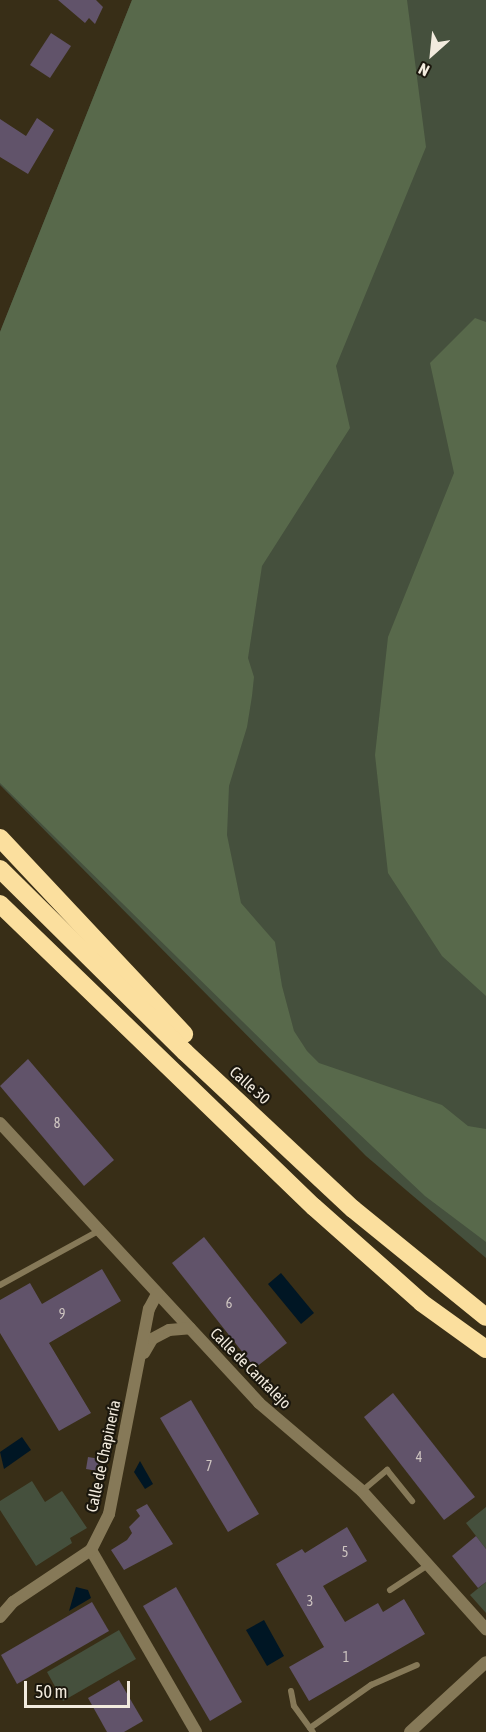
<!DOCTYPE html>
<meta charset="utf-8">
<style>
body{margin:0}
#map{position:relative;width:486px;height:1732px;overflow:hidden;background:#382e17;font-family:"Asap Condensed",sans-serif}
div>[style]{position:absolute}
.green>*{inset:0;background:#45503d}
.forest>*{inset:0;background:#58694b}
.water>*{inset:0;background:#001624}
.building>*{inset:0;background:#61536a}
.service>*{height:6px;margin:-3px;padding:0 3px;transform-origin:3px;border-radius:3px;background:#867958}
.minor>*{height:12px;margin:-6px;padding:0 6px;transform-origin:6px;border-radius:6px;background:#867958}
.motorway>*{height:18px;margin:-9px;padding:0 9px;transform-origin:9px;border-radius:9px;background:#fbdf9e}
span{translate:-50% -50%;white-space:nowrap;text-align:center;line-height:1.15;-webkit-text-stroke:4.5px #1b170d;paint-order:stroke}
.number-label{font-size:14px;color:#cec5c1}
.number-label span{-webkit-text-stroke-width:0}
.street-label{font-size:16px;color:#f2ebde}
.north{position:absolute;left:402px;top:24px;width:60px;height:60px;-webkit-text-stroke:4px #1b170d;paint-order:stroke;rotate:207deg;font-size:16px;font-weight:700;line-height:24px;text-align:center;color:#f2ebde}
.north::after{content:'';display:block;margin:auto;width:21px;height:27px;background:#f2ebde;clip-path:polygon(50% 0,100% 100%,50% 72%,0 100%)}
.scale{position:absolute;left:24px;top:1681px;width:106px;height:27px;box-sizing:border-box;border:3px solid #f2ebde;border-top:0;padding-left:8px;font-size:18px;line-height:21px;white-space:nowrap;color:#f2ebde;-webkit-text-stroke:4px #1b170d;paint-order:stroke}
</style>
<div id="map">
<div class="green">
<i style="clip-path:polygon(132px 0,486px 0,486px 1258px,366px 1156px,0 785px,0 332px)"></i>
<i style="clip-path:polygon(32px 1481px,45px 1502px,62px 1491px,87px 1528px,70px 1538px,72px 1543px,36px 1566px,0 1510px,0 1501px)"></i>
<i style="clip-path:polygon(486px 1507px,486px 1549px,466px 1523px)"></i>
<i style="clip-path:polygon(486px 1582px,486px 1613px,470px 1595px)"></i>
<i style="clip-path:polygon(119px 1630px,136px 1659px,63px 1701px,47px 1672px)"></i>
</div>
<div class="forest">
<i style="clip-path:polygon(132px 0,407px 0,426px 147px,336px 366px,350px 428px,262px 566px,248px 658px,254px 677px,252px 696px,247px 727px,229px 786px,227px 835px,241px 903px,275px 942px,282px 986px,294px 1031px,307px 1051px,319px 1063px,442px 1105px,468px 1126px,486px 1129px,486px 1242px,425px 1196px,304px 1082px,0 783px,0 332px)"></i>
<i style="clip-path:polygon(475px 318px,486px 322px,486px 996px,442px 956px,388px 873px,375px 755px,388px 637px,454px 473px,430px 363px)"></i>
</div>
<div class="water">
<i style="clip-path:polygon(281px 1273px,314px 1313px,301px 1324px,268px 1284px)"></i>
<i style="clip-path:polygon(22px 1437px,31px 1450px,4px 1469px,0 1452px)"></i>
<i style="clip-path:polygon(140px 1461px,153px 1484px,145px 1489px,134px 1472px)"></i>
<i style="clip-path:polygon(76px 1587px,88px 1590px,91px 1598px,69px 1611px)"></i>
<i style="clip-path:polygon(264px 1620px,284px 1656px,267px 1666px,246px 1630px)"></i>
</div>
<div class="building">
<i style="clip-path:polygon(58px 0,96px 0,103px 7px,95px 24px,89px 18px,85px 23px)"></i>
<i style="clip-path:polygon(51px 33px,71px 46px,50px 78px,30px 65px)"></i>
<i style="clip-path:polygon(37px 118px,54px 130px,28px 174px,0 157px,0 119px,26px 136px)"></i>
<i style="clip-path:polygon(28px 1059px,114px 1160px,84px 1186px,0 1086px)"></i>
<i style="clip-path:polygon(204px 1237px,287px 1343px,255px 1368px,172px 1263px)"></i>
<i style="clip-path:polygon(102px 1269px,121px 1301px,49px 1343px,91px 1413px,59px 1431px,0 1333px,0 1300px,30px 1283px,42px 1304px)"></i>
<i style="clip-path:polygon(393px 1393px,475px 1497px,444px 1520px,364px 1417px)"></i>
<i style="clip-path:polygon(191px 1400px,259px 1514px,228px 1532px,160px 1418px)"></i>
<i style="clip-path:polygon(88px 1457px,106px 1460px,103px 1472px,86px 1469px)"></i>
<i style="clip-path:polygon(147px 1504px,173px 1544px,124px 1570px,111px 1550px,127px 1540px,132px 1533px,129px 1527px,140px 1516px,136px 1510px)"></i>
<i style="clip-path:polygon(347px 1527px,367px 1561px,323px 1586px,345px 1622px,378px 1603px,383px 1612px,404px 1599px,425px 1634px,309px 1701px,289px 1667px,324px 1647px,276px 1564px,302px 1549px,305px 1553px)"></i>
<i style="clip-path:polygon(476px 1536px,486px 1549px,486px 1582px,478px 1588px,452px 1556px)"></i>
<i style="clip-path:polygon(176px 1587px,242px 1702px,210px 1721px,143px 1606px)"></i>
<i style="clip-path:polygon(92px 1602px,109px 1631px,17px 1684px,1px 1655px)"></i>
<i style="clip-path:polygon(119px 1680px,143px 1721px,124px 1732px,107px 1732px,88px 1698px)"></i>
</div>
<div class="service">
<i style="left:0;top:1285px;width:114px;rotate:-28.8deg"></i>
<i style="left:362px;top:1491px;width:33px;rotate:-40deg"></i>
<i style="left:387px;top:1470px;width:40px;rotate:51deg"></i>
<i style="left:390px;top:1590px;width:45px;rotate:-33.3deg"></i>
<i style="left:291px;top:1691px;width:15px;rotate:79deg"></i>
<i style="left:294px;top:1706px;width:32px;rotate:54deg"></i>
<i style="left:310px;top:1728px;width:75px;rotate:-35.2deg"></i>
<i style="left:371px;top:1685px;width:50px;rotate:-23.5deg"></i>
</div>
<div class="minor">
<i style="left:0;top:1123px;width:381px;rotate:47.2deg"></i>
<i style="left:259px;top:1403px;width:135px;rotate:40.5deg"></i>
<i style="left:362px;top:1491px;width:186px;rotate:48.1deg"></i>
<i style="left:144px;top:1353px;width:16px;rotate:-60deg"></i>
<i style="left:152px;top:1339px;width:19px;rotate:-28deg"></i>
<i style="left:169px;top:1330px;width:21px;rotate:-5deg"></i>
<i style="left:91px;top:1550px;width:210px;rotate:60deg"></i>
<i style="left:0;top:1617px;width:20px;rotate:-49deg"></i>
<i style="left:13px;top:1602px;width:94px;rotate:-33.7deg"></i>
<i style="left:91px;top:1550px;width:40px;rotate:-63.4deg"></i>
<i style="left:109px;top:1514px;width:209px;rotate:-79deg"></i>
<i style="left:149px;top:1309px;width:17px;rotate:-62deg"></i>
<i style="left:410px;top:1732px;width:103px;rotate:-42.6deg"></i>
</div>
<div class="motorway">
<i style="left:0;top:838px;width:269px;rotate:46.8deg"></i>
<i style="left:0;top:869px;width:260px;rotate:44.7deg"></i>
<i style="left:185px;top:1052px;width:230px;rotate:43.1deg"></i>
<i style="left:353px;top:1209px;width:171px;rotate:39.1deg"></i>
<i style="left:0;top:904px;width:436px;rotate:44deg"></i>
<i style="left:314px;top:1207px;width:144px;rotate:41.6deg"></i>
<i style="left:422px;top:1303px;width:79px;rotate:35.7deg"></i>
</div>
<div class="number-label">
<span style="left:57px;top:1123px">8</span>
<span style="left:229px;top:1303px">6</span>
<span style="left:62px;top:1314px">9</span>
<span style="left:419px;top:1457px">4</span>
<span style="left:209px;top:1466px">7</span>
<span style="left:345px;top:1552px">5</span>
<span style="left:310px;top:1601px">3</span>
<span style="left:346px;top:1657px">1</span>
</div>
<div class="street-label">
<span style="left:250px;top:1085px;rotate:42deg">Calle 30</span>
<span style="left:251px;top:1368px;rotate:45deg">Calle de Cantalejo</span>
<span style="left:103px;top:1456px;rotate:-78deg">Calle de Chapinería</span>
</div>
<div class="north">N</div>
<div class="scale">50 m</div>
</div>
